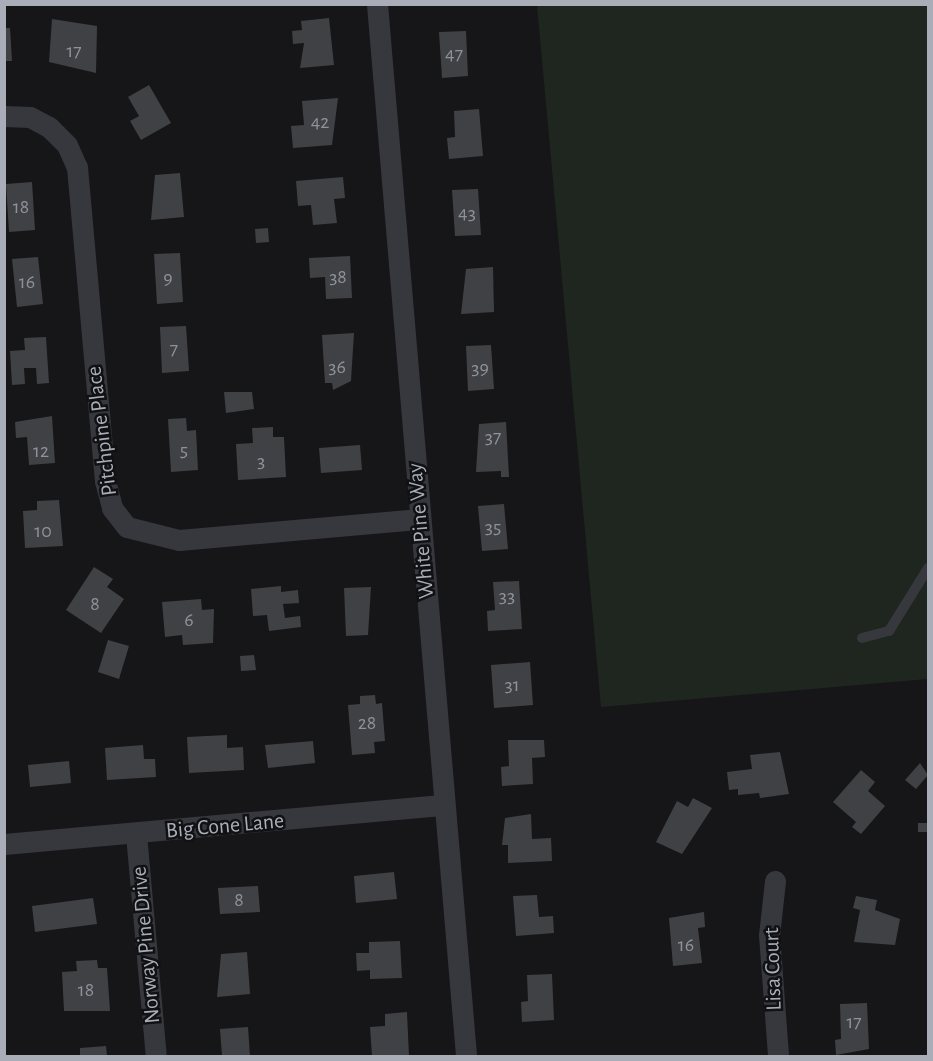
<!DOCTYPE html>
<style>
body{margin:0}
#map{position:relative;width:933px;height:1061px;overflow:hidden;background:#161618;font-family:"Alegreya Sans",sans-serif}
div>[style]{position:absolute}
.green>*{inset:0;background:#1e261f}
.building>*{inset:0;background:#404145}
.service>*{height:10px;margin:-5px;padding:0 5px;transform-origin:5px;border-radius:5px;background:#37383d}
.minor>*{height:21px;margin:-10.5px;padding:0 10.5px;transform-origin:10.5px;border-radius:10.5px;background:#37383d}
span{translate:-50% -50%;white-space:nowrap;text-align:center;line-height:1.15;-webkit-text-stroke:5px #111113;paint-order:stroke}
.number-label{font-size:20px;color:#8e929b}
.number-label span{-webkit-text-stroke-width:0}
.street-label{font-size:22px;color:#a8adb8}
.frame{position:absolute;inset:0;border:6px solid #a8adb8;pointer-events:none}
</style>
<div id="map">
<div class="green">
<i style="clip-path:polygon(537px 5px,928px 5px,928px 679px,601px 707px)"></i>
</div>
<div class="building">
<i style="clip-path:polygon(329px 18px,334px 65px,300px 68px,304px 43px,293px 44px,292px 31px,302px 30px,301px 21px)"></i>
<i style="clip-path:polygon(52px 19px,97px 26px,96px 73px,49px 62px)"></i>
<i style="clip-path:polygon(4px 28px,10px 28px,12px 61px,4px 61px)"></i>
<i style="clip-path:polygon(466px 31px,468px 76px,442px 78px,439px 32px)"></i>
<i style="clip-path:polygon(149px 85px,171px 123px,141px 140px,130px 121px,139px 116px,128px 97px)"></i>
<i style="clip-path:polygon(338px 98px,332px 145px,293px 148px,291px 126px,304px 125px,302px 101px)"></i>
<i style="clip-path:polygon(479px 109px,483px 156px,449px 159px,447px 138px,455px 137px,454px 111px)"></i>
<i style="clip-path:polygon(180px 173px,184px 217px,151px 220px,155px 175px)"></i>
<i style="clip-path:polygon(343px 177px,345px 198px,334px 199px,337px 223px,313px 225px,311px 205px,298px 206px,296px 181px)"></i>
<i style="clip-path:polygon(32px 182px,35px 230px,9px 232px,6px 184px)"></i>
<i style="clip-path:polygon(478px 189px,481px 235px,455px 236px,452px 190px)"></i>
<i style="clip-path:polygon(268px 228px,269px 242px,256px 243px,255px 229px)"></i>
<i style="clip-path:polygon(180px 253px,183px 302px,157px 304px,154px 254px)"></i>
<i style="clip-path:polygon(350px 256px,352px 298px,326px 299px,325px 277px,310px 278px,309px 258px)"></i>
<i style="clip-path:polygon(38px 257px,43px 304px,17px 307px,12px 259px)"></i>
<i style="clip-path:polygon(493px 267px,494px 312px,461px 314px,466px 269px)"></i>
<i style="clip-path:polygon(186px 326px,189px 371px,162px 373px,160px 327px)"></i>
<i style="clip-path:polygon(354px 333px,351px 381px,333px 390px,332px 383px,325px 383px,322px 335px)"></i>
<i style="clip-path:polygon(46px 337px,49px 383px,37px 384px,36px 368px,24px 368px,25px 384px,12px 385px,10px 351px,25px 350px,24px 338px)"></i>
<i style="clip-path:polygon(491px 345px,494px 389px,468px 391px,466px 346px)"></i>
<i style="clip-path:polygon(224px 392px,252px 392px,254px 409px,226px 413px)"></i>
<i style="clip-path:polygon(52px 416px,55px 463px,29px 465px,27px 437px,16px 438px,15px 422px)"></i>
<i style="clip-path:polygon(186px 418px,187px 431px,196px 430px,198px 470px,171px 472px,168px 419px)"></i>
<i style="clip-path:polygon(506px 422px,509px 477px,501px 477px,501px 471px,476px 472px,479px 424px)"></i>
<i style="clip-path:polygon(273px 427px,273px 437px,284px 437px,286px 477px,238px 480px,236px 444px,253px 443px,252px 428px)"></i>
<i style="clip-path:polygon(360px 445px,362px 470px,321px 473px,319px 448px)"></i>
<i style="clip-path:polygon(59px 500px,63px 546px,25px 548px,23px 511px,37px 510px,37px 501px)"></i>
<i style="clip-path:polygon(504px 504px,508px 549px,482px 551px,478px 506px)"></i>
<i style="clip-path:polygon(94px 567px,113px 579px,107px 587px,124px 599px,101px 633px,66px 610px)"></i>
<i style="clip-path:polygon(519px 581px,522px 629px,488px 631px,487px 611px,495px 610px,493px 582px)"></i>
<i style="clip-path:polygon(281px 586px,281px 592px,298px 590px,299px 603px,283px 604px,285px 618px,300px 616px,301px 627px,269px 631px,267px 615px,253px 616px,251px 589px)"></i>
<i style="clip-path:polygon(371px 587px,368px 635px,346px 636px,344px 588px)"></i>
<i style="clip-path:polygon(201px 599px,202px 610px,214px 609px,213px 643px,183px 645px,182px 635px,165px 637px,162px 602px)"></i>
<i style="clip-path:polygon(108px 640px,129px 646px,119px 679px,98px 672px)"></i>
<i style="clip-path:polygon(254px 655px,256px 670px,241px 671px,240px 656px)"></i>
<i style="clip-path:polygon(530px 662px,533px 705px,494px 708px,491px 665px)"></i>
<i style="clip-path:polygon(375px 695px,376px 704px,382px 703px,385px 741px,374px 742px,375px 753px,352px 755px,348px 705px,360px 704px,360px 696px)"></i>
<i style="clip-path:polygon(227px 735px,227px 748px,243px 747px,244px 770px,189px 773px,187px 737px)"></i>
<i style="clip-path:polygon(508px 740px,544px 740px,545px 757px,532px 758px,533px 784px,502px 786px,501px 767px,509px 766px)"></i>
<i style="clip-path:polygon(313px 741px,315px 763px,268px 768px,265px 745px)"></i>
<i style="clip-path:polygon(143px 745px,144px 759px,155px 759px,156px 777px,107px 780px,105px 748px)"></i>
<i style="clip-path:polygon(780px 752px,789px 794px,760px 798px,759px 793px,738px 795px,738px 789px,729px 790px,727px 772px,752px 769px,750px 755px)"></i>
<i style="clip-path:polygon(69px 761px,71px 783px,30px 787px,28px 765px)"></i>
<i style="clip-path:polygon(920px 763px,928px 775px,916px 789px,905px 780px)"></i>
<i style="clip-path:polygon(861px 770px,875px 782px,868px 791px,885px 806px,861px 834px,852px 827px,856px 822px,833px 802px)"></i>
<i style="clip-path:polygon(693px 798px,712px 808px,682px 854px,656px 842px,677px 801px,688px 807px)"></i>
<i style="clip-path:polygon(531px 814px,532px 839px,551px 838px,552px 861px,508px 863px,508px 845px,502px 845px,505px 818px)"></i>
<i style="clip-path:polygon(918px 823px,928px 823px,928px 832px,918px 832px)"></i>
<i style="clip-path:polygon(394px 872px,397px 899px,356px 903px,354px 876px)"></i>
<i style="clip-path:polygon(258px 886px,260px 912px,220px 914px,218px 888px)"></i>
<i style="clip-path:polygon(537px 895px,539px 917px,553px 916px,554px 933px,516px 936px,513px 896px)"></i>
<i style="clip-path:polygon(856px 896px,877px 900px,875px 910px,900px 919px,895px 945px,854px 942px,860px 910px,853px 908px)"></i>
<i style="clip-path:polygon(93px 898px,97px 924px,35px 932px,32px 906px)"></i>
<i style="clip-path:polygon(704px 912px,705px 927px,698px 928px,702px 963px,673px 966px,669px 918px)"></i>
<i style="clip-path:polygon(400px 941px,402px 978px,370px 979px,370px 970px,357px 971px,356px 953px,369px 953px,369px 942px)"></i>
<i style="clip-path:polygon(247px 952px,250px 994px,217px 997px,221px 954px)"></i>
<i style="clip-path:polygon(97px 960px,98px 968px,107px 968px,110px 1011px,64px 1011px,62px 972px,77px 971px,76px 961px)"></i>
<i style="clip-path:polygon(552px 974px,554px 1020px,522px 1022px,521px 1002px,528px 1001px,527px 975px)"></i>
<i style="clip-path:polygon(867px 1003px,869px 1049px,836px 1055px,835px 1040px,841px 1039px,840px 1004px)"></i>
<i style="clip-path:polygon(407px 1012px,409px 1056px,372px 1056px,370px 1027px,385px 1026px,385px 1014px)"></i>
<i style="clip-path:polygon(248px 1027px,250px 1056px,222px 1056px,220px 1029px)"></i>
<i style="clip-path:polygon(106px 1046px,107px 1056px,80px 1056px,80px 1048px)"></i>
</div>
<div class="service">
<i style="left:862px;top:638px;width:28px;rotate:-15deg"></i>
<i style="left:889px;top:631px;width:74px;rotate:-58.2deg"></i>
</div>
<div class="minor">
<i style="left:377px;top:4px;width:1056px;rotate:85.16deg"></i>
<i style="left:4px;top:116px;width:26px;rotate:2deg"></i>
<i style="left:30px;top:117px;width:21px;rotate:28deg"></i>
<i style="left:49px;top:127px;width:25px;rotate:45deg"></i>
<i style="left:67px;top:145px;width:24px;rotate:66deg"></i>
<i style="left:77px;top:167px;width:315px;rotate:84.9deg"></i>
<i style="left:105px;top:481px;width:28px;rotate:75deg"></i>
<i style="left:112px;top:508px;width:24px;rotate:52deg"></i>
<i style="left:127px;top:527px;width:54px;rotate:14deg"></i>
<i style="left:179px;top:540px;width:242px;rotate:-5deg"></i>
<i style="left:136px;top:834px;width:223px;rotate:84.9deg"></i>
<i style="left:4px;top:844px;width:442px;rotate:-5.1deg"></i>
<i style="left:775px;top:881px;width:54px;rotate:96.3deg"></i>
<i style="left:769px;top:935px;width:121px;rotate:85.7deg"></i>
</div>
<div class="number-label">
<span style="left:74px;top:51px">17</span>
<span style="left:454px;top:54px">47</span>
<span style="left:320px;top:122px">42</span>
<span style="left:21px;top:207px">18</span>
<span style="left:467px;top:213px">43</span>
<span style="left:338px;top:277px">38</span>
<span style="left:168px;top:278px">9</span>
<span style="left:27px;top:282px">16</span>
<span style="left:174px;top:349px">7</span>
<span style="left:337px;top:367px">36</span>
<span style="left:480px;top:368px">39</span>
<span style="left:493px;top:437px">37</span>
<span style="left:184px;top:450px">5</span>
<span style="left:41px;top:451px">12</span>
<span style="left:261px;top:461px">3</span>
<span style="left:493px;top:527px">35</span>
<span style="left:43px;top:531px">10</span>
<span style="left:507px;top:596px">33</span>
<span style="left:95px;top:604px">8</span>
<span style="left:189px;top:620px">6</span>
<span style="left:512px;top:685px">31</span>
<span style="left:367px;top:723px">28</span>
<span style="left:239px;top:900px">8</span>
<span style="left:686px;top:945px">16</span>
<span style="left:86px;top:990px">18</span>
<span style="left:854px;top:1022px">17</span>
</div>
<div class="street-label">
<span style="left:102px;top:431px;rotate:-97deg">Pitchpine Place</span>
<span style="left:421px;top:531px;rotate:-95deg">White Pine Way</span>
<span style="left:225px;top:826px;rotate:-5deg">Big Cone Lane</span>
<span style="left:146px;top:945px;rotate:-95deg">Norway Pine Drive</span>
<span style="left:773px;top:969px;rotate:-92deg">Lisa Court</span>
</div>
<div class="frame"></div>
</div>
